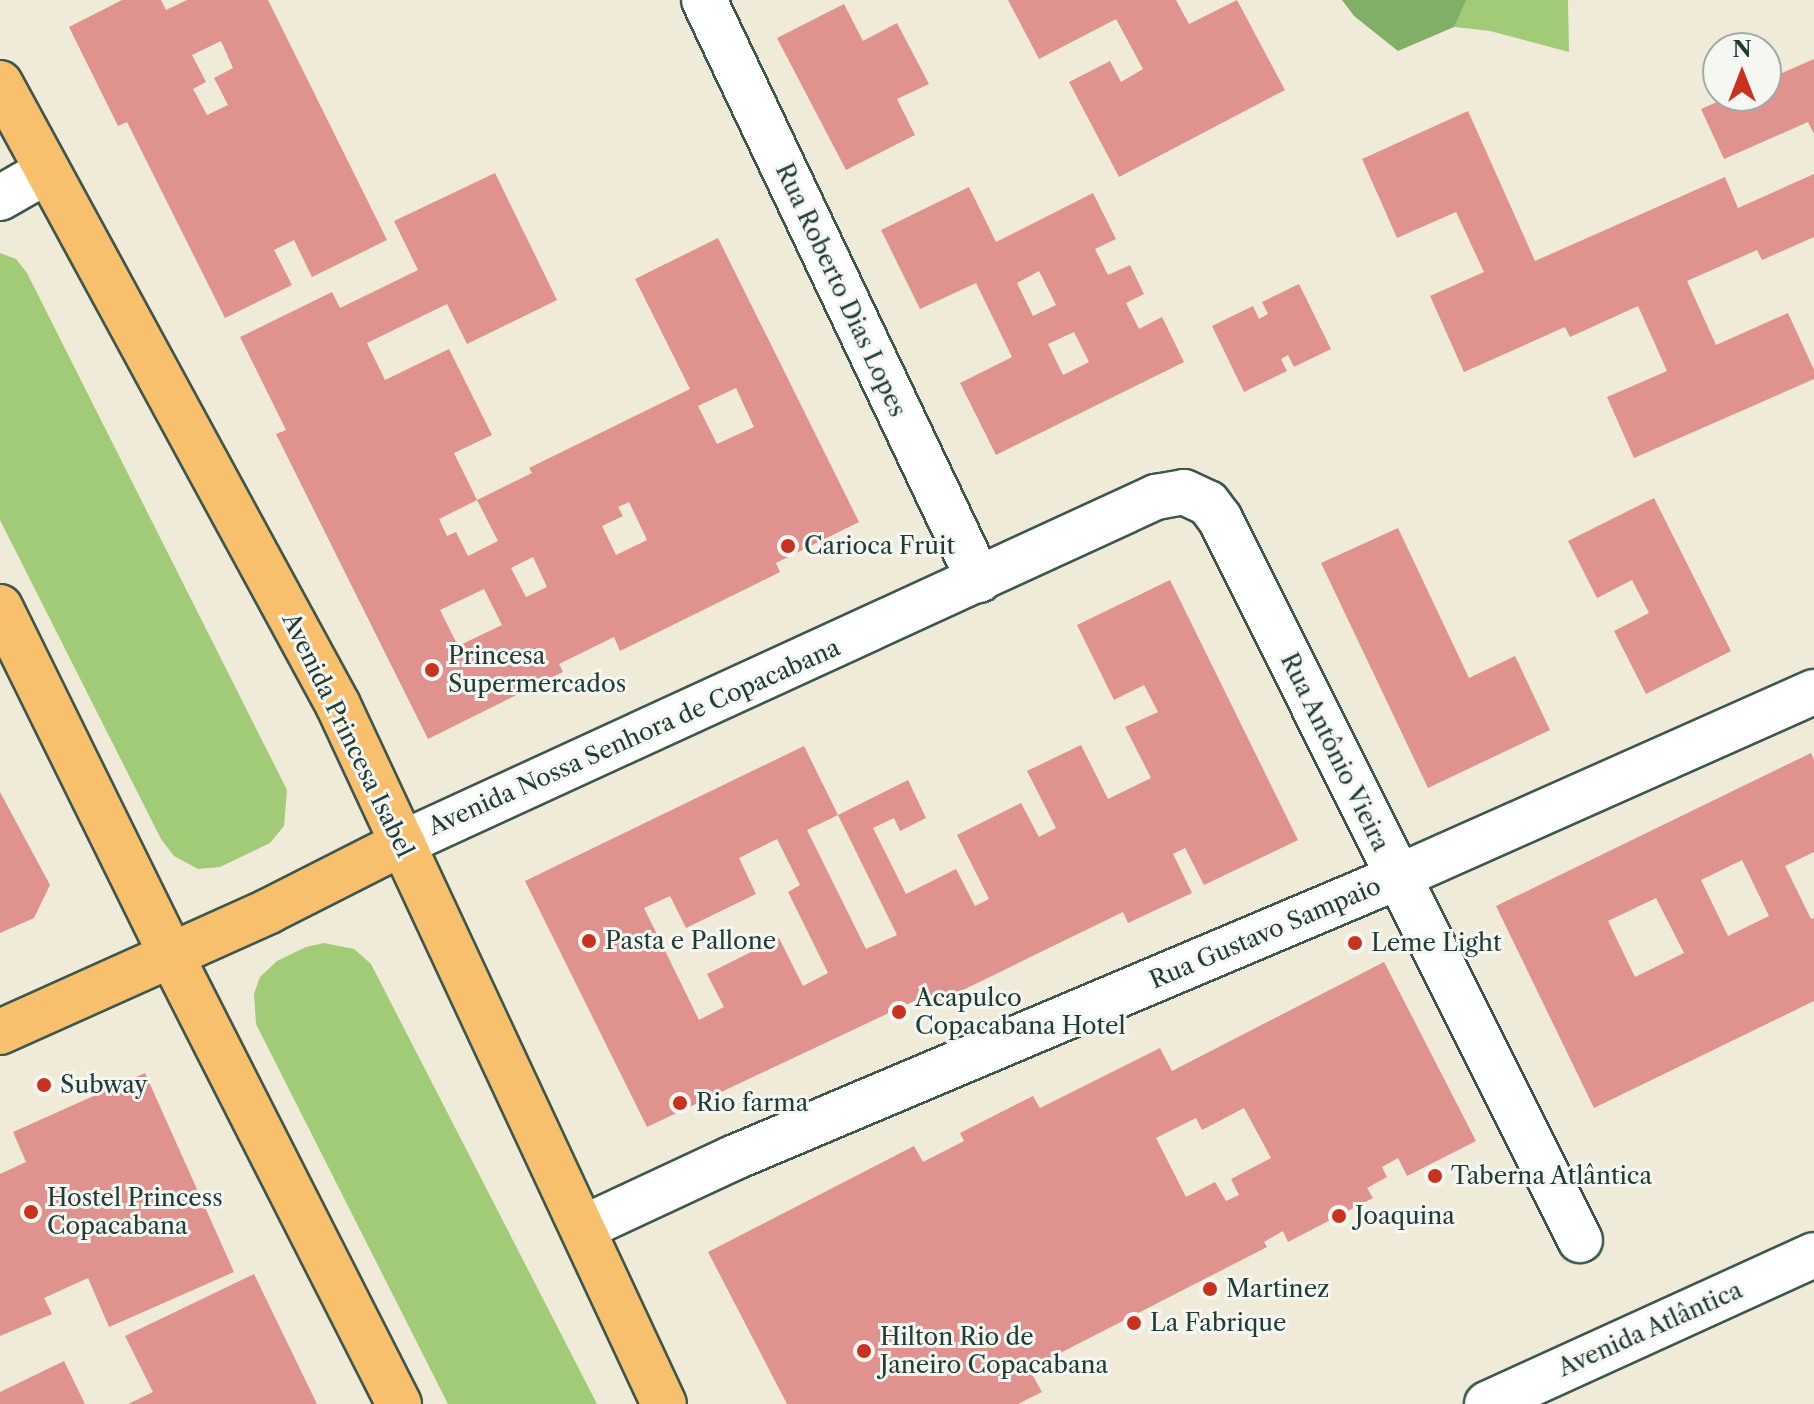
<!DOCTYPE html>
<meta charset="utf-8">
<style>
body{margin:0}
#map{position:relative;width:1814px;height:1404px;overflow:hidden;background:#f0ebd8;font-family:"Libre Caslon Text",serif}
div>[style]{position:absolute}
.green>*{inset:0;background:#a1cb77}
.forest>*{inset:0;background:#80af68}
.building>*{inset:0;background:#e0928e}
.roads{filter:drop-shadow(2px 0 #3e574d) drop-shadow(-2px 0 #3e574d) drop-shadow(0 2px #3e574d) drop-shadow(0 -2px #3e574d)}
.minor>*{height:44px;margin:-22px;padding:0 22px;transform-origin:22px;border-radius:22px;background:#fff}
.major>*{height:44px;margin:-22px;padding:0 22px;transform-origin:22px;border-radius:22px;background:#f8bf6c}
.highway>*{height:44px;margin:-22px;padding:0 22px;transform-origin:22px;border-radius:22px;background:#f8bf6c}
.dots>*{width:22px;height:22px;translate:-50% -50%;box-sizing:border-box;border:4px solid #f6f6f2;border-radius:50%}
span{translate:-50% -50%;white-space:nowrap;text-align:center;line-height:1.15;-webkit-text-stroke:6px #f6f6f2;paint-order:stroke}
.street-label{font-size:24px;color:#1f3d34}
.poi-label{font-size:24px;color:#1f3d34}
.left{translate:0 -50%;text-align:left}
.north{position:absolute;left:1702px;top:32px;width:80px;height:80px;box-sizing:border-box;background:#f6f6f2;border:2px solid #a0aca6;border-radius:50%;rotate:0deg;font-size:22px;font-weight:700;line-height:32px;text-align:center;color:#1f3d34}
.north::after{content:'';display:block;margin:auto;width:28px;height:36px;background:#c8321e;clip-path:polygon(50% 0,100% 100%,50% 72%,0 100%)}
</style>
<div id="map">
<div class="green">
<i style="clip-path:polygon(1386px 0,1568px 0,1569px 52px,1490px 31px,1421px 23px)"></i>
<i style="clip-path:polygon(0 253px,16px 259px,27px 273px,287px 790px,284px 826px,270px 843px,220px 867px,198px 869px,174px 856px,161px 839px,0 520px)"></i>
<i style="clip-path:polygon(324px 943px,354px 949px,371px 964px,597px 1404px,448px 1404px,256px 1024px,254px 994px,260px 977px,277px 961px,306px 947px)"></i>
</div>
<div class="forest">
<i style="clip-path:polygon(1342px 0,1466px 0,1454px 27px,1398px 51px,1354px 16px)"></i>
</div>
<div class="building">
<i style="clip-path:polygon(evenodd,122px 0,161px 0,166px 10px,187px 0,268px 0,387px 240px,312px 277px,294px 240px,274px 250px,292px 285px,225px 318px,127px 122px,118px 126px,69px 27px,122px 0,221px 41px,233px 68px,214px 78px,228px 105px,207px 115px,193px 89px,206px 82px,192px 55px,221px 41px)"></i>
<i style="clip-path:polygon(1008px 0,1176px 0,1189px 24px,1237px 0,1285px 90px,1119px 177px,1069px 82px,1110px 61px,1121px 82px,1143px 69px,1116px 19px,1039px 59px)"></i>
<i style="clip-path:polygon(844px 4px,863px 41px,897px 23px,929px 84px,897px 99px,915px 135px,846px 170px,777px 38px)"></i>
<i style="clip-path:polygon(1814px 59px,1814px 134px,1808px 122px,1724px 159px,1701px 109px,1731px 96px,1766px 96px,1766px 80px)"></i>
<i style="clip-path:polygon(1468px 111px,1535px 261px,1725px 177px,1738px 208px,1814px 174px,1814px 237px,1762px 260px,1757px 250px,1687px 281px,1716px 345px,1788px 313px,1814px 370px,1814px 379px,1634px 458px,1607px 397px,1667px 371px,1638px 306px,1570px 337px,1565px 327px,1464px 372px,1430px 296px,1484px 272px,1456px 212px,1397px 238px,1362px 159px)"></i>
<i style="clip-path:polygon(evenodd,495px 173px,557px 300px,467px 344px,447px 304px,367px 343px,385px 380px,449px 349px,492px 435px,454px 453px,477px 500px,532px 473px,529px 468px,690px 389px,635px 279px,718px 238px,859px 522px,776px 563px,780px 572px,620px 651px,614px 637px,559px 664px,563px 672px,428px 739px,276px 434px,286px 430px,240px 337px,332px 292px,340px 308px,418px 270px,394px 221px,495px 173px,736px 388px,754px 427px,717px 444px,698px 406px,736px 388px,495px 173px,477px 500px,498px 541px,468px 556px,456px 532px,447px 536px,439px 519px,477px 500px,495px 173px,629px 502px,647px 540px,616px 555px,602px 526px,623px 516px,618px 507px,629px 502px,495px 173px,533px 557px,547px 587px,526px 597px,511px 568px,533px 557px,495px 173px,484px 589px,502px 625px,458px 646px,440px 610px,484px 589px)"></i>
<i style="clip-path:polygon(evenodd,969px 187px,996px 242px,1093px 193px,1116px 239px,1095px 249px,1108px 275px,1130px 265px,1144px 294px,1126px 303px,1139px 329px,1162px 317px,1184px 362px,996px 455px,960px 383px,1012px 357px,976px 283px,920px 309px,881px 230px,969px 187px,1039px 271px,1056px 305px,1033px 316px,1017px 283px,1039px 271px,969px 187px,1074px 332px,1089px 362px,1063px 375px,1048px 344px,1074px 332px)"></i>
<i style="clip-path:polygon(1299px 284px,1331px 349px,1294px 367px,1288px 355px,1281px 359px,1287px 371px,1244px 392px,1212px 326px,1253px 306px,1259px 319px,1268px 314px,1262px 302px)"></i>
<i style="clip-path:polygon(1654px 498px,1731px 651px,1646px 694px,1614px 631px,1649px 613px,1632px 580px,1597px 598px,1568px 541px)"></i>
<i style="clip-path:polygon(1398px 528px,1469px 678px,1515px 656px,1550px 730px,1428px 788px,1321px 563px)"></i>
<i style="clip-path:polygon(evenodd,1170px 580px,1298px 840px,1204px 885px,1185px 848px,1173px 854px,1192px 893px,1128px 923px,1123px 912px,932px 1005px,927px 995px,647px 1127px,525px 881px,804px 746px,838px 815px,807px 830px,866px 949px,897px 935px,838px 815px,908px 780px,926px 818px,900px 831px,894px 818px,873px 828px,906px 894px,956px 869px,975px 906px,989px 899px,957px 835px,1021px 803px,1039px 837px,1056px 828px,1027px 771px,1081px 745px,1108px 799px,1151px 778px,1125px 727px,1158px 712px,1144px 685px,1114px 700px,1077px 625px,1170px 580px,777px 839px,800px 885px,788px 892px,828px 973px,803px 986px,779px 938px,707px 974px,724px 1007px,699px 1020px,644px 908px,670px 896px,686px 928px,756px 894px,739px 858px,777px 839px)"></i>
<i style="clip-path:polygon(evenodd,1811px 753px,1814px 760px,1814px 852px,1785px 866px,1811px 919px,1814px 918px,1814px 1001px,1594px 1108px,1496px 906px,1811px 753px,1742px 860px,1769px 916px,1728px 936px,1701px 880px,1742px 860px,1811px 753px,1656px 898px,1684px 953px,1635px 977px,1608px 921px,1656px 898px)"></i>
<i style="clip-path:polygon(0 792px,50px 885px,34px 918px,0 933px)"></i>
<i style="clip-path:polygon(evenodd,1384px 962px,1476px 1141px,1407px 1176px,1398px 1158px,1382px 1167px,1387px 1177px,1367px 1188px,1373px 1198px,1288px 1242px,1283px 1231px,1264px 1242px,1267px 1247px,1029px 1369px,1042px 1392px,1018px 1404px,787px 1404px,708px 1252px,914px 1146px,923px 1162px,964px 1141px,960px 1133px,1033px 1096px,1040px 1108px,1160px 1048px,1172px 1071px,1384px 962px,1244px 1108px,1271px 1158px,1231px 1179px,1239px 1195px,1226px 1201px,1215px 1182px,1186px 1197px,1156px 1138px,1196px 1118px,1202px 1130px,1244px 1108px)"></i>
<i style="clip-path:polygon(145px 1073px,234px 1272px,109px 1327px,88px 1278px,44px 1298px,52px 1314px,0 1336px,0 1174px,26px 1162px,13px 1132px)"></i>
<i style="clip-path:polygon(254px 1274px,317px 1404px,128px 1404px,153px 1392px,125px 1336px)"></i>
<i style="clip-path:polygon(64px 1361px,85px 1404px,0 1404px,0 1392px)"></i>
</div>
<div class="roads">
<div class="minor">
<i style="left:704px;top:0;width:642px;rotate:64.63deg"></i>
<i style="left:0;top:198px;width:54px;rotate:-29.9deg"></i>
<i style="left:403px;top:843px;width:829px;rotate:-24.68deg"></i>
<i style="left:1156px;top:497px;width:28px;rotate:-10deg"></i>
<i style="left:1184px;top:492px;width:26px;rotate:25deg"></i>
<i style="left:1208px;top:503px;width:20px;rotate:53deg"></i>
<i style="left:1220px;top:519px;width:806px;rotate:63.47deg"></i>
<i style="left:583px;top:1228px;width:166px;rotate:-25deg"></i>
<i style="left:733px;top:1158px;width:722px;rotate:-22.91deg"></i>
<i style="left:1398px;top:877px;width:455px;rotate:-24deg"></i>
<i style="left:1487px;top:1404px;width:359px;rotate:-24.5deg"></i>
</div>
<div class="major">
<i style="left:0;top:1032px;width:295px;rotate:-24.2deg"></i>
<i style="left:269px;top:911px;width:150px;rotate:-26.9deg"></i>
</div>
<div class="highway">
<i style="left:0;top:83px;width:708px;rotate:61.48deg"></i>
<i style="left:338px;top:705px;width:771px;rotate:65deg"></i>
<i style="left:0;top:607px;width:386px;rotate:63.8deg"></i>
<i style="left:170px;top:953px;width:506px;rotate:63.08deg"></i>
</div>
</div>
<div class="dots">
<i style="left:788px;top:546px;background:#c8321e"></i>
<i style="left:432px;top:670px;background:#c8321e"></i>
<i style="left:589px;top:941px;background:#c8321e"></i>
<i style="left:1355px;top:943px;background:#c8321e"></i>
<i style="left:899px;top:1012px;background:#c8321e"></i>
<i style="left:44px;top:1085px;background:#c8321e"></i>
<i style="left:680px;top:1103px;background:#c8321e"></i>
<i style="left:1435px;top:1176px;background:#c8321e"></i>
<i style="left:31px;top:1212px;background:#c8321e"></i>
<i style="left:1339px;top:1216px;background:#c8321e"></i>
<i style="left:1210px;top:1289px;background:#c8321e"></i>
<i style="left:1134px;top:1323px;background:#c8321e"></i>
<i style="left:864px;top:1351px;background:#c8321e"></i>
</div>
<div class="street-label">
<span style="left:841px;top:290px;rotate:65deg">Rua Roberto Dias Lopes</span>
<span style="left:348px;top:735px;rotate:64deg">Avenida Princesa Isabel</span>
<span style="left:634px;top:737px;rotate:-24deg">Avenida Nossa Senhora de Copacabana</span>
<span style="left:1335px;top:752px;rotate:64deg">Rua Antônio Vieira</span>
<span style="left:1265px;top:933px;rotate:-23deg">Rua Gustavo Sampaio</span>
<span style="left:1650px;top:1329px;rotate:-24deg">Avenida Atlântica</span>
</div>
<div class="poi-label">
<span class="left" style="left:804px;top:546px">Carioca Fruit</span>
<span class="left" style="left:448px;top:670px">Princesa<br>Supermercados</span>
<span class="left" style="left:605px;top:941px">Pasta e Pallone</span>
<span class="left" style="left:1371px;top:943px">Leme Light</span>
<span class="left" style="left:915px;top:1012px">Acapulco<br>Copacabana Hotel</span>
<span class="left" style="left:60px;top:1085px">Subway</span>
<span class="left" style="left:696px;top:1103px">Rio farma</span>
<span class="left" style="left:1451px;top:1176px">Taberna Atlântica</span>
<span class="left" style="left:47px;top:1212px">Hostel Princess<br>Copacabana</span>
<span class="left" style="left:1355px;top:1216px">Joaquina</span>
<span class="left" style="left:1226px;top:1289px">Martinez</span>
<span class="left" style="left:1150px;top:1323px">La Fabrique</span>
<span class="left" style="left:880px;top:1351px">Hilton Rio de<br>Janeiro Copacabana</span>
</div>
<div class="north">N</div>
</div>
